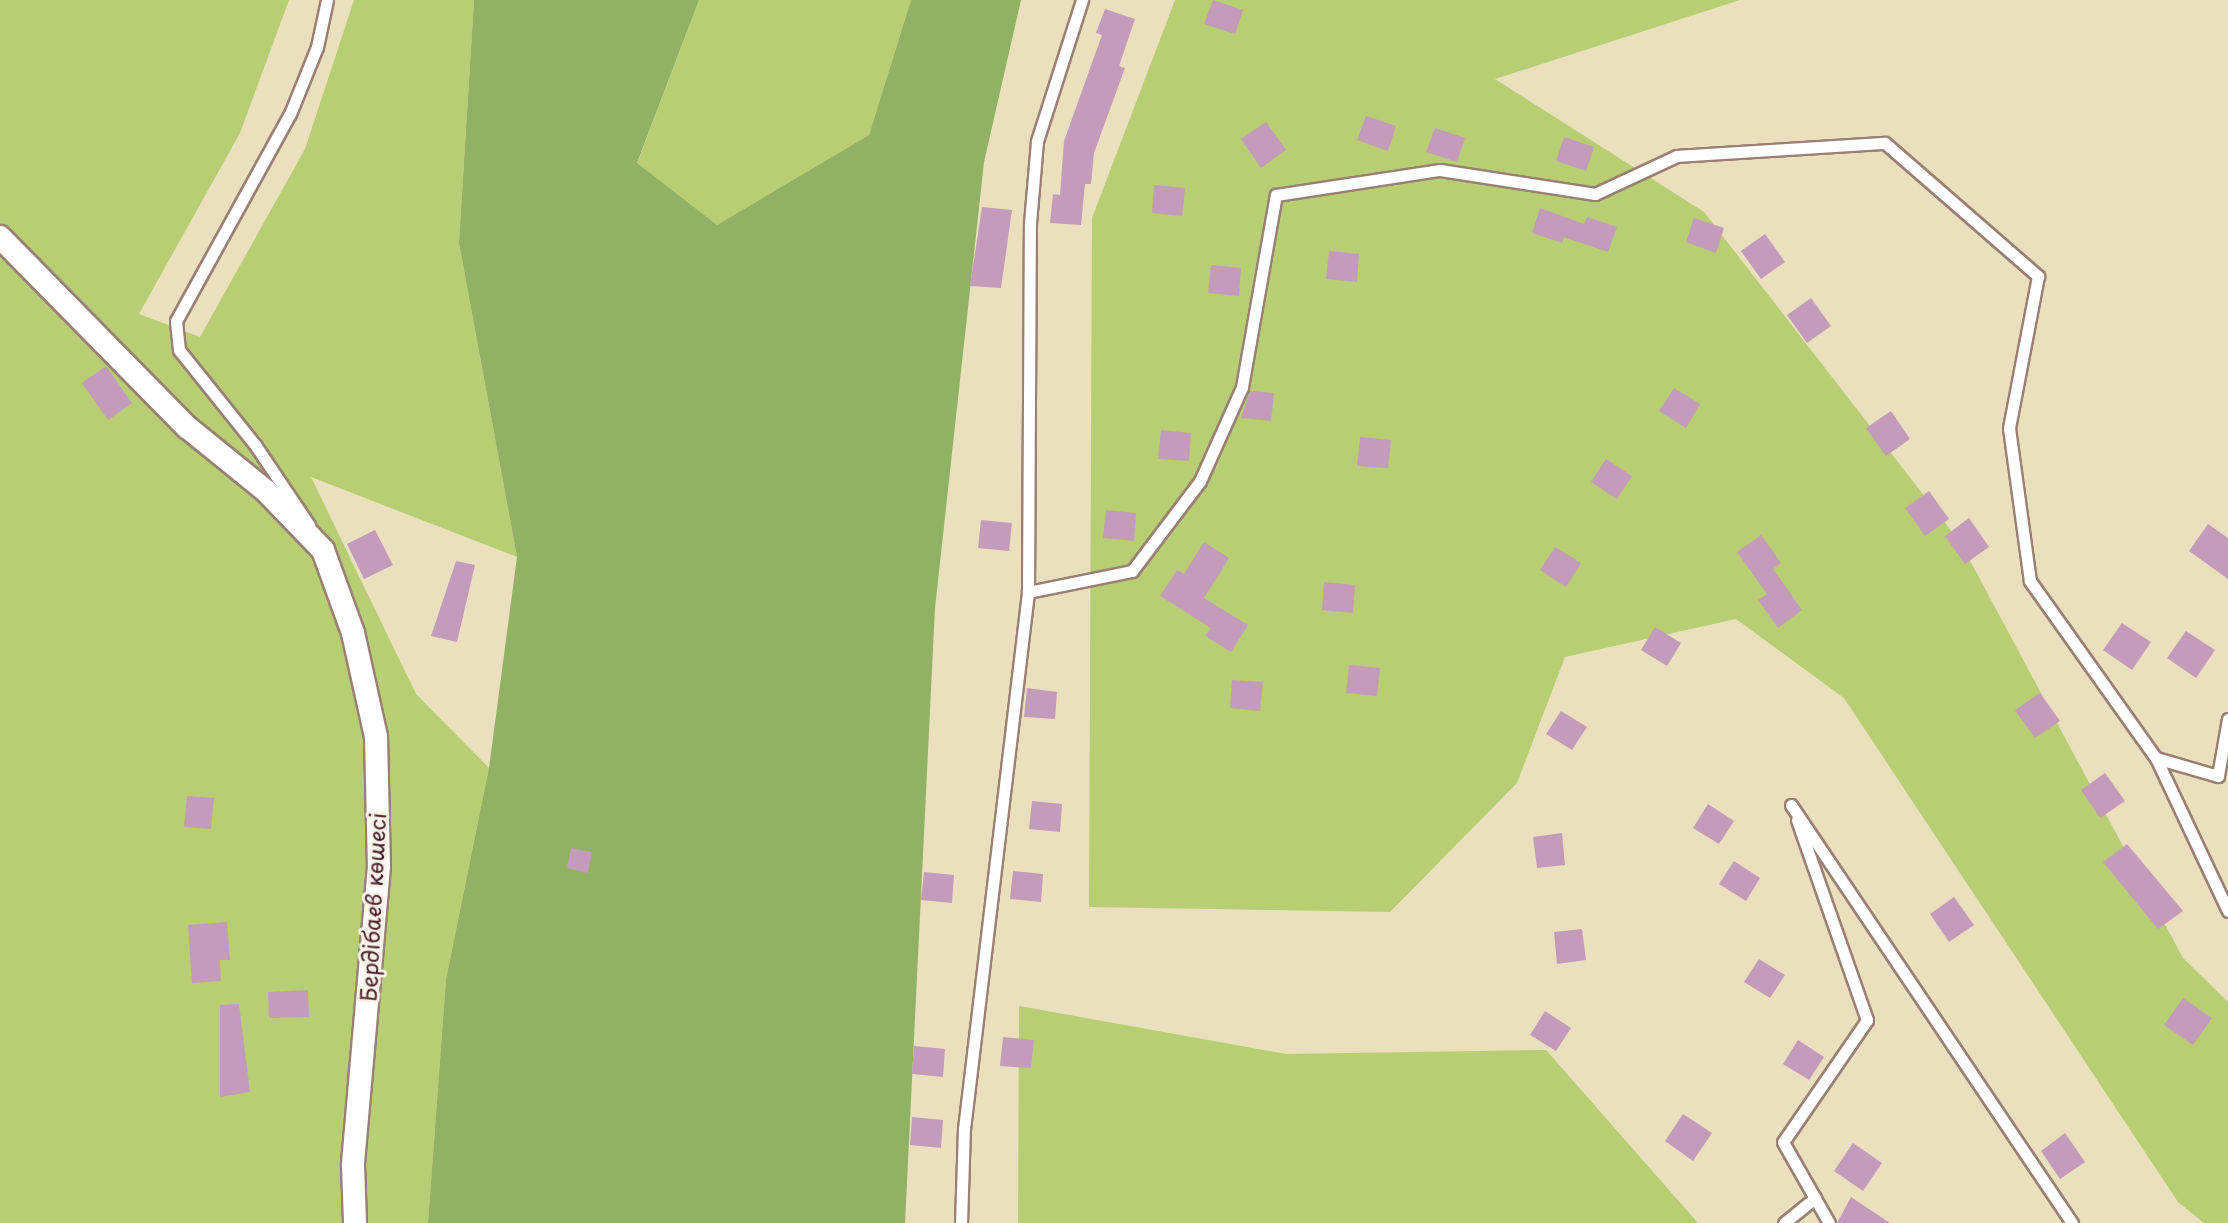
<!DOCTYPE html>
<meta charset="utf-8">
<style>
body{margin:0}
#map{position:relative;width:2228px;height:1223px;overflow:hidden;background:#eae0bd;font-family:"Playpen Sans",sans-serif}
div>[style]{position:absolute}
.green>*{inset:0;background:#b7ce72}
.forest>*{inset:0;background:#91b164}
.building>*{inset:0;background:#c49bbb}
.roads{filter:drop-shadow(2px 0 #9a8074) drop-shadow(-2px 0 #9a8074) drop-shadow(0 2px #9a8074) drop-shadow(0 -2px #9a8074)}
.lane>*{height:11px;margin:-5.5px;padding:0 5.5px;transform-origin:5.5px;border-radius:5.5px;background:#fff}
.street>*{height:22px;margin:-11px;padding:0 11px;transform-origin:11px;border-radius:11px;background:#fff}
span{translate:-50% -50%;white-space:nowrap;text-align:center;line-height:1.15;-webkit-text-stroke:6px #f7f3e8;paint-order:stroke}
.street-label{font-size:22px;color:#4a1f2b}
</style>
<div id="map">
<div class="green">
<i style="clip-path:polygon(0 0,289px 0,240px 133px,139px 314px,200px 337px,305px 149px,354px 0,474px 0,459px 243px,517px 557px,311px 477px,416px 694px,489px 768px,446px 979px,428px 1223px,0 1223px)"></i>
<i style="clip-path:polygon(699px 0,911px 0,869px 135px,717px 225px,637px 164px)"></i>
<i style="clip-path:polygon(1175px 0,1740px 0,1495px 79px,1704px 212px,1960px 542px,2183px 958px,2228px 1002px,2228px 1223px,2204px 1223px,2178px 1202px,1844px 698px,1736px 619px,1565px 657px,1517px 783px,1390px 912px,1089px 907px,1092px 218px)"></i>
<i style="clip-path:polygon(1019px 1006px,1286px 1054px,1546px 1050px,1698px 1223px,1018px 1223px)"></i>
</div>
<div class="forest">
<i style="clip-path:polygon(474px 0,699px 0,637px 163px,717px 225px,869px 135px,911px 0,1021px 0,984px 162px,935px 608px,905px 1223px,428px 1223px,446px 979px,489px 768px,517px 557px,459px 243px)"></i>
</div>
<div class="building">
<i style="clip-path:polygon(1213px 0,1243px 10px,1235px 34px,1204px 24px)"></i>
<i style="clip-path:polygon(1105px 9px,1135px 19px,1119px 66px,1125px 68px,1094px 153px,1091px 184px,1085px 184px,1081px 225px,1050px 223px,1053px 194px,1060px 195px,1064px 141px,1102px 35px,1096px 33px)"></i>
<i style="clip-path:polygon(1366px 116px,1396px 126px,1388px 151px,1357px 140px)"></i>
<i style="clip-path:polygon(1266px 122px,1286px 150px,1261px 168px,1241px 139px)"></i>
<i style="clip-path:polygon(1435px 128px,1465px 138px,1457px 162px,1426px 152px)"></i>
<i style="clip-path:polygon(1564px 137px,1594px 147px,1586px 171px,1556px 161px)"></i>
<i style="clip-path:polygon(1154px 185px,1185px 188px,1182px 216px,1152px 213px)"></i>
<i style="clip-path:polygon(982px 207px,1012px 210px,1001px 288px,970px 286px)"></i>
<i style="clip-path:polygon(1540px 208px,1584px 224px,1587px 217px,1617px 227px,1608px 252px,1564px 237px,1562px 243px,1532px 233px)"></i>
<i style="clip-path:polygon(1694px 218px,1724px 228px,1716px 253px,1686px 242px)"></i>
<i style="clip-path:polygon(1765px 234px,1785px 262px,1761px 279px,1741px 251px)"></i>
<i style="clip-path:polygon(1329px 251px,1359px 254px,1357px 282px,1326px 279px)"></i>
<i style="clip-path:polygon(1211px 265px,1241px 268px,1239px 296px,1208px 293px)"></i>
<i style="clip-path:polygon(1811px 298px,1831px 326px,1807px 343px,1787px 315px)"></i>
<i style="clip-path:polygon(106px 366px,132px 403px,108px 420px,82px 383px)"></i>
<i style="clip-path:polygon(1674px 388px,1700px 404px,1686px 428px,1659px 411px)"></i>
<i style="clip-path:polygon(1250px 391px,1274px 393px,1271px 421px,1241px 418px)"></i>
<i style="clip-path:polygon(1891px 411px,1910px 439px,1886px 456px,1866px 428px)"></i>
<i style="clip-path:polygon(1161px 430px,1191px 433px,1189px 461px,1158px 459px)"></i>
<i style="clip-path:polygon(1360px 437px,1391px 440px,1388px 468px,1357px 466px)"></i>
<i style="clip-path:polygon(1606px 459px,1632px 476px,1617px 499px,1591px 482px)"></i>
<i style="clip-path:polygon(1929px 491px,1949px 519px,1925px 536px,1905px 508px)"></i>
<i style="clip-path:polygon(1106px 510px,1136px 513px,1134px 541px,1103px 538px)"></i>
<i style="clip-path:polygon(1969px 518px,1989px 547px,1965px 564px,1945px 536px)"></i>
<i style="clip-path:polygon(981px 520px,1012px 523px,1009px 551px,978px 548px)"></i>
<i style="clip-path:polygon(2208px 524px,2228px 538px,2228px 579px,2189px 551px)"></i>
<i style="clip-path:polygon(375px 530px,393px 565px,364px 579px,347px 544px)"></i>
<i style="clip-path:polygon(1761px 535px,1781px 563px,1773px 569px,1802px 610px,1778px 628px,1758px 600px,1767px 594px,1737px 552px)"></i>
<i style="clip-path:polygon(1204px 542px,1229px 558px,1204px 598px,1248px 625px,1231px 652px,1205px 636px,1211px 628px,1160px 596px,1177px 570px,1184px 574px)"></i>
<i style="clip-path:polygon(1555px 547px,1581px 563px,1566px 587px,1540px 570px)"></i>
<i style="clip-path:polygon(456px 561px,475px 565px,457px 642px,431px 636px)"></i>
<i style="clip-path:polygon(1324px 582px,1355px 585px,1353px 613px,1322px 610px)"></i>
<i style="clip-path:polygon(2122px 623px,2151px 642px,2132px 670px,2103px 650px)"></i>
<i style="clip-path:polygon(1655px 627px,1681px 643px,1667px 666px,1641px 650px)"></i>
<i style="clip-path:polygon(2186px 631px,2215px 650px,2196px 678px,2167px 658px)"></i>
<i style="clip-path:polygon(1349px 665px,1380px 668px,1377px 696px,1346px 693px)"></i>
<i style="clip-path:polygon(1232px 680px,1263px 682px,1260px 711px,1230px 708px)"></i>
<i style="clip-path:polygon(1027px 688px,1057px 692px,1055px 719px,1024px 717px)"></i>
<i style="clip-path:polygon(2040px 693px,2060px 721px,2035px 738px,2015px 710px)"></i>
<i style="clip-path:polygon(1561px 711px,1587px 727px,1572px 750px,1546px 734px)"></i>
<i style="clip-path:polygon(2105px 773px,2125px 801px,2100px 818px,2081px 790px)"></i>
<i style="clip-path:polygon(187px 796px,214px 798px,211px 829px,184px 827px)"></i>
<i style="clip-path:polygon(1032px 801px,1062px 804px,1060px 832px,1029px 829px)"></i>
<i style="clip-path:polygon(1708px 804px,1734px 821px,1719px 844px,1693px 828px)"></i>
<i style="clip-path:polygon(1562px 833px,1565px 865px,1537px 868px,1533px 837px)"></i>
<i style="clip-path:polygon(2127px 844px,2183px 911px,2158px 929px,2103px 862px)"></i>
<i style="clip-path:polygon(571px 848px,592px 852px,588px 873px,567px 868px)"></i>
<i style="clip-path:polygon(1734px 861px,1760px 878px,1746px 901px,1719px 884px)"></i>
<i style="clip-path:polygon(1013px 871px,1043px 874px,1041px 902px,1010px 899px)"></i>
<i style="clip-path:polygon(924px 872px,954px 875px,952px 903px,921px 900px)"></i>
<i style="clip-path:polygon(1954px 897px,1974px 925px,1949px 942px,1930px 914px)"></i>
<i style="clip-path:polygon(227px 922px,230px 960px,220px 960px,221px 981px,192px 983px,188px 925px)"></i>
<i style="clip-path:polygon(1582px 929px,1586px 960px,1557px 964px,1554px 932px)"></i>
<i style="clip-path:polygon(1759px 959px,1785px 975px,1770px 998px,1744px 982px)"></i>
<i style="clip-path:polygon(308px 990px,309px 1017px,269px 1018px,268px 992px)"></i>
<i style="clip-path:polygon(2183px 998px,2212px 1018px,2193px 1045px,2164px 1025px)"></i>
<i style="clip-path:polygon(239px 1004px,250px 1092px,220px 1097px,220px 1005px)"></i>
<i style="clip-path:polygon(1545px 1011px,1571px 1028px,1556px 1051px,1530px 1035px)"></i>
<i style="clip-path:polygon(1003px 1037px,1034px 1040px,1031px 1068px,1000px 1066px)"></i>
<i style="clip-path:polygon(1798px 1040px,1824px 1057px,1809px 1080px,1783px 1064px)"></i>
<i style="clip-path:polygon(914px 1046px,945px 1049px,943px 1077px,912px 1074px)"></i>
<i style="clip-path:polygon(1683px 1114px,1712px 1133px,1693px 1161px,1665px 1141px)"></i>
<i style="clip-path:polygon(912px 1117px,943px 1120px,941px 1148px,910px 1145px)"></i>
<i style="clip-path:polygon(2065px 1133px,2085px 1162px,2060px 1179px,2041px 1151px)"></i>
<i style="clip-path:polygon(1853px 1143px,1882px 1163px,1863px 1191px,1834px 1171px)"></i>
<i style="clip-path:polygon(1851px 1197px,1890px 1223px,1837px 1223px)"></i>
</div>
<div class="roads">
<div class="lane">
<i style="left:309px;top:525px;width:95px;rotate:-123.9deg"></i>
<i style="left:256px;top:446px;width:123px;rotate:-128.7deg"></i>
<i style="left:179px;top:350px;width:29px;rotate:-96deg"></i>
<i style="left:176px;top:321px;width:236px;rotate:-61.2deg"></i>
<i style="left:290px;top:114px;width:72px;rotate:-68.1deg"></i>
<i style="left:317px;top:47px;width:48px;rotate:-78deg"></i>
<i style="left:1028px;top:592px;width:106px;rotate:-11.4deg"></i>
<i style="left:1132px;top:571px;width:113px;rotate:-52.9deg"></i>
<i style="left:1200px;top:481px;width:103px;rotate:-65.9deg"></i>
<i style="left:1242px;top:387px;width:195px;rotate:-80deg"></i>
<i style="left:1276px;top:195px;width:166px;rotate:-8.7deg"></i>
<i style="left:1440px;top:170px;width:157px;rotate:8.8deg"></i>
<i style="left:1595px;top:194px;width:90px;rotate:-24.9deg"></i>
<i style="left:1677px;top:156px;width:208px;rotate:-3.6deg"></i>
<i style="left:1885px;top:143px;width:203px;rotate:41deg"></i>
<i style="left:2038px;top:276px;width:155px;rotate:100.8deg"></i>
<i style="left:2009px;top:428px;width:154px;rotate:82.2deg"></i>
<i style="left:2030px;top:581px;width:217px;rotate:54.6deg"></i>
<i style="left:2228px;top:719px;width:58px;rotate:100deg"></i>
<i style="left:2218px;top:776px;width:65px;rotate:-163.8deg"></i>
<i style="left:2156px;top:758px;width:169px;rotate:64.8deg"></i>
<i style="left:1791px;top:805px;width:504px;rotate:56.09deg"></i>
<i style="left:1797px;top:820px;width:212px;rotate:70.7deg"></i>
<i style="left:1867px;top:1020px;width:148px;rotate:124.5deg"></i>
<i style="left:1783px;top:1142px;width:93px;rotate:60.4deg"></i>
<i style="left:961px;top:1223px;width:94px;rotate:-88.2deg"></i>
<i style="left:964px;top:1129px;width:541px;rotate:-83.2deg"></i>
<i style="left:1028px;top:592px;width:369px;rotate:-89.7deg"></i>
<i style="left:1030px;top:223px;width:82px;rotate:-85.1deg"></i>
<i style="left:1037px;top:141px;width:148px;rotate:-72.3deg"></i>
<i style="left:1784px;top:1223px;width:40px;rotate:-39deg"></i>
</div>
<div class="street">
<i style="left:0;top:237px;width:267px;rotate:45.5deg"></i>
<i style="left:187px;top:427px;width:102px;rotate:39deg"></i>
<i style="left:266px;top:491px;width:82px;rotate:46deg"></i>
<i style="left:323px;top:550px;width:88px;rotate:70.1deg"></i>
<i style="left:353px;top:633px;width:107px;rotate:77.5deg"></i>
<i style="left:376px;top:737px;width:129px;rotate:88.7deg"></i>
<i style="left:379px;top:866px;width:300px;rotate:95deg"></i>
<i style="left:353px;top:1165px;width:58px;rotate:88deg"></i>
</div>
</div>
<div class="street-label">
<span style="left:372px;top:907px;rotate:-87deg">Бердібаев көшесі</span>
</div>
</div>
